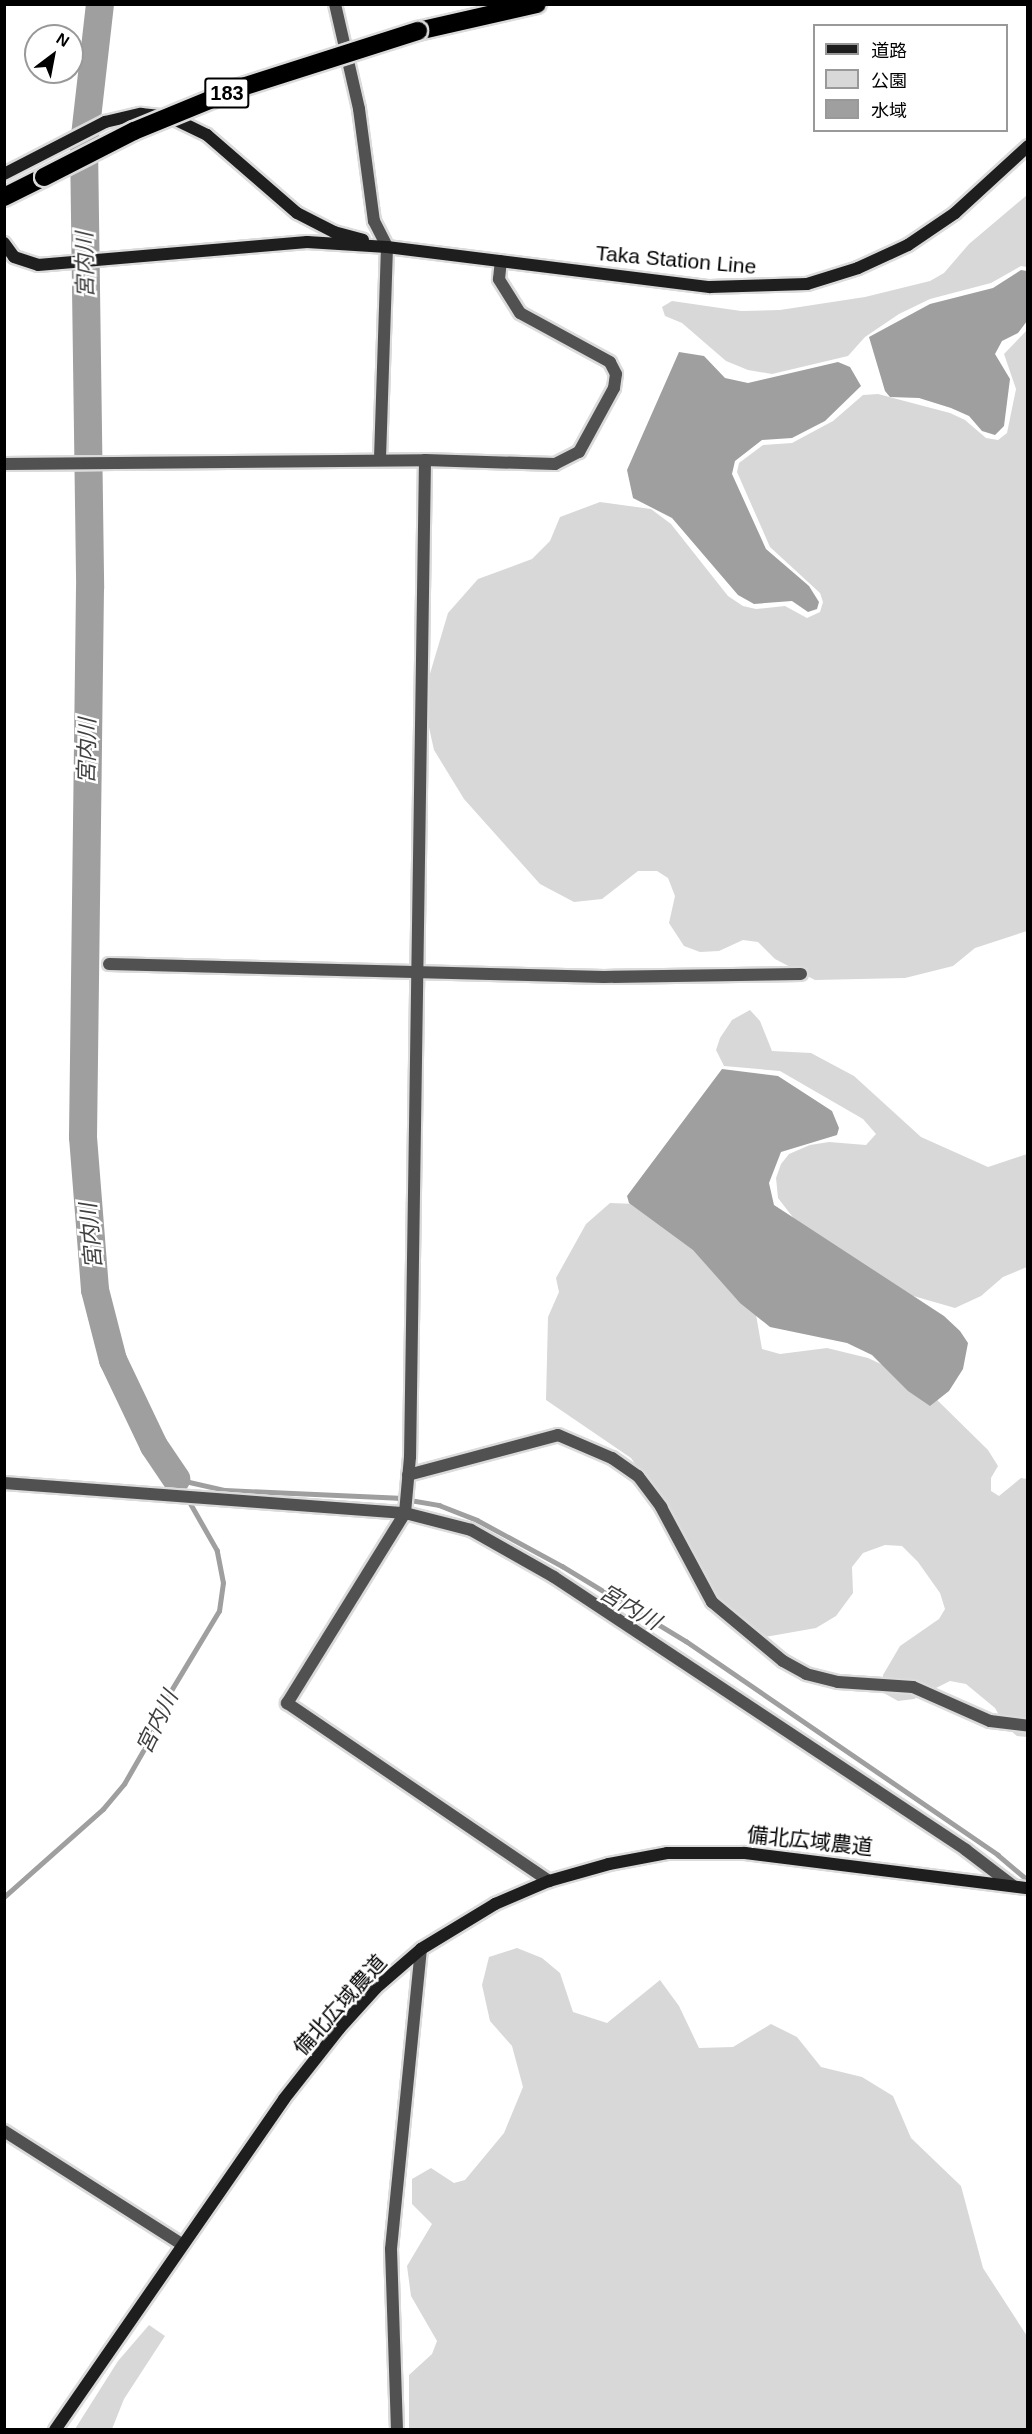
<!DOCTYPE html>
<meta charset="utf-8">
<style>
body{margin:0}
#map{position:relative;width:1032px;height:2434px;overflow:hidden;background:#fff;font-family:Arial,"Noto Sans JP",sans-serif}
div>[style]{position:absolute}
.green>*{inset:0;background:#d8d8d8}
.water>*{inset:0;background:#9f9f9f}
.stream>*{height:4.5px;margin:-2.25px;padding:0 2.25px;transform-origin:2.25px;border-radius:2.25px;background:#9f9f9f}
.river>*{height:28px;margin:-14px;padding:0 14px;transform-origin:14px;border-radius:14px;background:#9f9f9f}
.roads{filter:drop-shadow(2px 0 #dbdbdb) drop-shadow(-2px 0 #dbdbdb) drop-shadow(0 2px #dbdbdb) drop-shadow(0 -2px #dbdbdb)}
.street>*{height:12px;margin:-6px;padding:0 6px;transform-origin:6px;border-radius:6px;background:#515151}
.secondary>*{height:12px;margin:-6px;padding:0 6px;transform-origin:6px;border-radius:6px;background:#1e1e1e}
.highway>*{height:18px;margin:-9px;padding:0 9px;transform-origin:9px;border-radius:9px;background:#000}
.bridges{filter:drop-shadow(2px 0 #dbdbdb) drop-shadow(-2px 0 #dbdbdb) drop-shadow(0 2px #dbdbdb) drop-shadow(0 -2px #dbdbdb)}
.highway-bridge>*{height:18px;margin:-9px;padding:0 9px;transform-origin:9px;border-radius:9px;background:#000}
span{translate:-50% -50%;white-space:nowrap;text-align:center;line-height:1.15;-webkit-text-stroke:5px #fff;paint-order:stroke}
.shield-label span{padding:2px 4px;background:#fff;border:2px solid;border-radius:4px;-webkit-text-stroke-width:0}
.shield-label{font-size:20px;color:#000;font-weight:700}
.street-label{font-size:21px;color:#000}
.water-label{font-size:22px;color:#404040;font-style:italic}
.frame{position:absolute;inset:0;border:6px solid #000;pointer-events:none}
.legend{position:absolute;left:813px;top:24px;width:195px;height:108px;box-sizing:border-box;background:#fff;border:2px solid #999;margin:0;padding:8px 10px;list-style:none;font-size:18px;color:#000}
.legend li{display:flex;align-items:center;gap:12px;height:30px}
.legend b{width:30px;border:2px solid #999}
.north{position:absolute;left:24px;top:24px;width:60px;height:60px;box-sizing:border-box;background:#fff;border:2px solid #999;border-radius:50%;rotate:32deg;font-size:16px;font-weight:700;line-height:24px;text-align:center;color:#000}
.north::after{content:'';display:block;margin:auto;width:21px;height:27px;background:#000;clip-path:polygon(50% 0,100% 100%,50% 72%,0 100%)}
</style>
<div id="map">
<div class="green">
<i style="clip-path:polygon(1027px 195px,1027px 267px,1021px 266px,991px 283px,930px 299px,899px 314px,865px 337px,848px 356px,772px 374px,748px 370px,726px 361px,682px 323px,665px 316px,662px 307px,672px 301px,741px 311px,780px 310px,865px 297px,930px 281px,944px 273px,969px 244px)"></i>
<i style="clip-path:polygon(1027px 330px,1027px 931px,975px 948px,953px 966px,905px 978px,815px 980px,775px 959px,758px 942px,743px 940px,719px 951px,700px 952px,684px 946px,669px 923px,675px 896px,668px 878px,657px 871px,638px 871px,602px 899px,574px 902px,540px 884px,464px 799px,434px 750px,426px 714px,429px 677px,448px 613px,478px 579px,532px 559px,550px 541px,560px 517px,600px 502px,651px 509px,671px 524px,728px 596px,743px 606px,756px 609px,785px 606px,807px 618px,820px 612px,823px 602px,820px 593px,770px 547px,737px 472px,739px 463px,763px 445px,792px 443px,833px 421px,863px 395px,878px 394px,950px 413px,965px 420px,986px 438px,998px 440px,1007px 433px,1016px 389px,1004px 354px)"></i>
<i style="clip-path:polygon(750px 1010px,760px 1021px,772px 1051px,811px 1053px,854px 1076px,921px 1137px,988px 1167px,1027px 1154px,1027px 1267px,1003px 1277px,981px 1296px,955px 1308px,896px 1291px,805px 1233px,778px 1198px,776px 1178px,781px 1164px,789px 1154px,810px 1145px,829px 1142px,866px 1145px,876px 1134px,863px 1119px,780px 1071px,724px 1066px,716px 1050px,720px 1038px,732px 1020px)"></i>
<i style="clip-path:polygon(610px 1203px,637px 1204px,691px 1243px,755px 1309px,762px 1349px,780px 1354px,827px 1348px,868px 1358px,898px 1372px,929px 1392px,988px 1450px,998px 1466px,991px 1478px,991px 1491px,999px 1496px,1021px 1478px,1027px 1479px,1027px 1737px,1017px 1736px,1005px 1726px,995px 1708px,966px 1684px,950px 1681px,914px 1699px,898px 1701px,882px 1692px,883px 1675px,900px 1646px,939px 1619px,945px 1609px,940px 1593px,918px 1562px,902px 1546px,885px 1545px,863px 1553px,852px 1567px,853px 1593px,836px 1616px,816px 1628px,765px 1637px,747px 1631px,709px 1591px,659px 1498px,631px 1458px,546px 1400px,548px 1317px,559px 1292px,556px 1278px,586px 1224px)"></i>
<i style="clip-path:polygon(517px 1948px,542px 1958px,560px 1973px,573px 2012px,607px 2023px,660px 1980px,679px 2006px,699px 2048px,733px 2047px,771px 2024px,797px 2037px,821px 2067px,862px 2077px,893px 2096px,911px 2138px,961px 2186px,983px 2268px,1027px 2336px,1027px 2429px,409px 2429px,409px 2375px,432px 2354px,437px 2341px,411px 2296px,407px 2266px,432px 2224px,412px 2204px,412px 2179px,431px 2168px,454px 2183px,465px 2180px,504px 2133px,523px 2087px,512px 2046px,490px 2021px,482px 1985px,489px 1957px)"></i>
<i style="clip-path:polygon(149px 2325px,165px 2336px,124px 2399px,112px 2429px,75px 2429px,118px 2361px)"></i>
</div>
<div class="water">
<i style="clip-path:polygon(1021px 270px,1027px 271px,1027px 321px,1018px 333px,1002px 341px,995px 354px,1010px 379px,1004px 426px,995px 435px,982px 431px,969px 416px,951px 408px,919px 398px,890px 397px,885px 391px,869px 337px,930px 304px,993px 288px)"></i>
<i style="clip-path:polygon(679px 352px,704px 356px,725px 378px,748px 383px,838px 362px,850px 367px,861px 386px,825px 421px,792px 438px,762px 440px,735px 461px,732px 474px,766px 549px,809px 586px,819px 602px,817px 609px,808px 612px,792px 601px,754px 604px,738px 595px,672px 518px,633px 498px,627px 470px)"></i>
<i style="clip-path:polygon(722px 1069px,778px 1076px,832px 1111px,839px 1128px,837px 1135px,781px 1152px,769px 1183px,774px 1205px,944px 1316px,960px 1331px,968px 1343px,963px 1369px,949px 1391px,930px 1406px,908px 1391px,872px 1355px,847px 1343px,770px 1327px,740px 1303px,693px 1250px,629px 1203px,627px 1196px)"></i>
</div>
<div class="stream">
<i style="left:176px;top:1479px;width:50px;rotate:12.7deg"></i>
<i style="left:225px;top:1490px;width:173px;rotate:2.6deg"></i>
<i style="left:398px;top:1498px;width:42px;rotate:9.7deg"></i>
<i style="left:439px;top:1505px;width:41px;rotate:21.5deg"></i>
<i style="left:477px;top:1520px;width:97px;rotate:28.4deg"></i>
<i style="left:562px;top:1566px;width:145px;rotate:31.2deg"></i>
<i style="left:686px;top:1641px;width:378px;rotate:34.4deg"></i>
<i style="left:998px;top:1855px;width:39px;rotate:40deg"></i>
<i style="left:4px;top:1897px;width:132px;rotate:-41.6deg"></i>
<i style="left:103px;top:1809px;width:33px;rotate:-50deg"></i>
<i style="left:124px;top:1784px;width:46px;rotate:-60.1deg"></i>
<i style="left:147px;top:1744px;width:37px;rotate:-70deg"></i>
<i style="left:160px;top:1709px;width:114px;rotate:-59deg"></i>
<i style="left:219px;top:1611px;width:28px;rotate:-82deg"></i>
<i style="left:223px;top:1583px;width:33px;rotate:-101deg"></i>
<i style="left:217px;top:1551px;width:83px;rotate:-119.7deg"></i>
</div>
<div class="river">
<i style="left:100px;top:4px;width:142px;rotate:96.5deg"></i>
<i style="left:84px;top:145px;width:443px;rotate:89.2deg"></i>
<i style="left:90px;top:588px;width:549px;rotate:90.73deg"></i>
<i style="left:83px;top:1137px;width:153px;rotate:85.5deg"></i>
<i style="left:95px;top:1290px;width:72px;rotate:75.6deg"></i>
<i style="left:113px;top:1360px;width:95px;rotate:64.5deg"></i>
<i style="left:154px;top:1446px;width:40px;rotate:56deg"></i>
</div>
<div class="roads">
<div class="street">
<i style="left:335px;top:4px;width:108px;rotate:77.1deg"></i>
<i style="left:359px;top:109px;width:113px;rotate:82.4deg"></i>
<i style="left:374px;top:221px;width:29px;rotate:63deg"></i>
<i style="left:387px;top:247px;width:213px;rotate:91.9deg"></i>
<i style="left:425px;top:460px;width:997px;rotate:90.86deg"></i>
<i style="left:410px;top:1457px;width:56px;rotate:95.1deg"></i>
<i style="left:405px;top:1513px;width:224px;rotate:121.8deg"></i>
<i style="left:287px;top:1703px;width:317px;rotate:34.2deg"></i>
<i style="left:4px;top:464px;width:421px;rotate:-0.5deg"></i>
<i style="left:425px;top:460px;width:130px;rotate:1.8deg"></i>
<i style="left:555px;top:464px;width:27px;rotate:-27deg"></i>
<i style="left:579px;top:452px;width:73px;rotate:-61.3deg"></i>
<i style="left:614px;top:388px;width:14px;rotate:-82deg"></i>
<i style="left:616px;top:374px;width:13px;rotate:-117deg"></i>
<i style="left:610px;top:362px;width:102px;rotate:-151.4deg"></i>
<i style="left:520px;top:313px;width:40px;rotate:-122deg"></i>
<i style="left:499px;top:279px;width:18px;rotate:-84deg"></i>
<i style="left:109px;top:964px;width:495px;rotate:1.5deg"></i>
<i style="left:604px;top:977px;width:197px;rotate:-0.9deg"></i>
<i style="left:408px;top:1475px;width:155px;rotate:-14.9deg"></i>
<i style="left:558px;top:1435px;width:59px;rotate:23.1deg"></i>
<i style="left:612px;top:1458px;width:32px;rotate:35deg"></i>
<i style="left:638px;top:1476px;width:39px;rotate:53deg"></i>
<i style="left:661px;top:1507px;width:108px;rotate:61.8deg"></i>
<i style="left:712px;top:1602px;width:92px;rotate:39.7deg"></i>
<i style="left:783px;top:1661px;width:26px;rotate:29deg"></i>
<i style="left:806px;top:1674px;width:33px;rotate:14deg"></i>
<i style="left:838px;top:1682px;width:75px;rotate:3.8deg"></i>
<i style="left:913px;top:1687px;width:84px;rotate:23.8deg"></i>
<i style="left:990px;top:1721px;width:38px;rotate:7deg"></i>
<i style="left:4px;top:1483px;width:402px;rotate:4.3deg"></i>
<i style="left:405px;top:1513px;width:68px;rotate:14.4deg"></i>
<i style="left:471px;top:1530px;width:95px;rotate:29.5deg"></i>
<i style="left:554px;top:1577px;width:494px;rotate:33.5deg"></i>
<i style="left:966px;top:1850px;width:58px;rotate:37.3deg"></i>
<i style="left:4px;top:2131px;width:212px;rotate:32.5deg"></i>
<i style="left:397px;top:2430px;width:181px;rotate:-91.9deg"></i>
<i style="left:391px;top:2249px;width:301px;rotate:-84.3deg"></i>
</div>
<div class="secondary">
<i style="left:4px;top:174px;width:114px;rotate:-27.2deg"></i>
<i style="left:105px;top:122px;width:37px;rotate:-13deg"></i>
<i style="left:141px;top:114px;width:29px;rotate:6deg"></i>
<i style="left:170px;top:117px;width:41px;rotate:25.9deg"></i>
<i style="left:207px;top:135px;width:119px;rotate:40.9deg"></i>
<i style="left:297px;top:213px;width:42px;rotate:27.2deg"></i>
<i style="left:334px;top:232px;width:30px;rotate:15deg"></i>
<i style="left:4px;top:243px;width:17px;rotate:54deg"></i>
<i style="left:14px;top:257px;width:25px;rotate:18deg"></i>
<i style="left:38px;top:265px;width:270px;rotate:-4.9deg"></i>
<i style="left:307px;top:242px;width:80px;rotate:3.6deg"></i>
<i style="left:387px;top:247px;width:325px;rotate:7.1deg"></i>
<i style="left:710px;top:287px;width:97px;rotate:-1.8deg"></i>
<i style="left:807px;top:284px;width:53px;rotate:-17.4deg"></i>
<i style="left:858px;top:268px;width:55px;rotate:-24.7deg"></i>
<i style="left:908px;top:245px;width:57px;rotate:-34.2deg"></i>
<i style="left:955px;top:213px;width:99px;rotate:-42.5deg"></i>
<i style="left:55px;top:2430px;width:402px;rotate:-55.3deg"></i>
<i style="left:284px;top:2099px;width:89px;rotate:-51.8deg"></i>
<i style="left:339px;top:2029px;width:55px;rotate:-47.9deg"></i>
<i style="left:376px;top:1988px;width:60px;rotate:-40.9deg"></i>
<i style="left:421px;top:1949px;width:87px;rotate:-31.3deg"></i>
<i style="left:495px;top:1904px;width:59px;rotate:-23.1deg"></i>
<i style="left:549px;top:1881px;width:62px;rotate:-15.8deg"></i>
<i style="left:609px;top:1864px;width:59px;rotate:-10.7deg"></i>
<i style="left:667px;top:1853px;width:78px"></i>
<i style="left:745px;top:1853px;width:285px;rotate:7.1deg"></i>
</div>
<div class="highway">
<i style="left:418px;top:31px;width:122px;rotate:-12.8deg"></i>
<i style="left:4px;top:197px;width:45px;rotate:-26.6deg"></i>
</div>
</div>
<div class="bridges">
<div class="highway-bridge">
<i style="left:44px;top:177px;width:101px;rotate:-27.1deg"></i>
<i style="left:134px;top:131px;width:113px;rotate:-22.3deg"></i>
<i style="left:239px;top:88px;width:188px;rotate:-17.7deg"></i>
</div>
</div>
<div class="shield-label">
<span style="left:227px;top:93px">183</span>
</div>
<div class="street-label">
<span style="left:676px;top:260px;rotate:5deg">Taka Station Line</span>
<span style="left:810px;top:1841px;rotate:6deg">備北広域農道</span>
<span style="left:340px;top:2005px;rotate:-48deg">備北広域農道</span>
</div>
<div class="water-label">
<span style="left:85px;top:265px;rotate:-91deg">宮内川</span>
<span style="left:87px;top:751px;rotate:-89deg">宮内川</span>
<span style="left:91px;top:1236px;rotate:-95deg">宮内川</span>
<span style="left:630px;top:1607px;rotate:31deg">宮内川</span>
<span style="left:157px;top:1722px;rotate:-64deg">宮内川</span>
</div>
<div class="frame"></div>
<ul class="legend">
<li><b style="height:8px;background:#1e1e1e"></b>道路</li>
<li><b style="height:16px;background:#d8d8d8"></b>公園</li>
<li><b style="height:16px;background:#9f9f9f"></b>水域</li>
</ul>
<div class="north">N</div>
</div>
